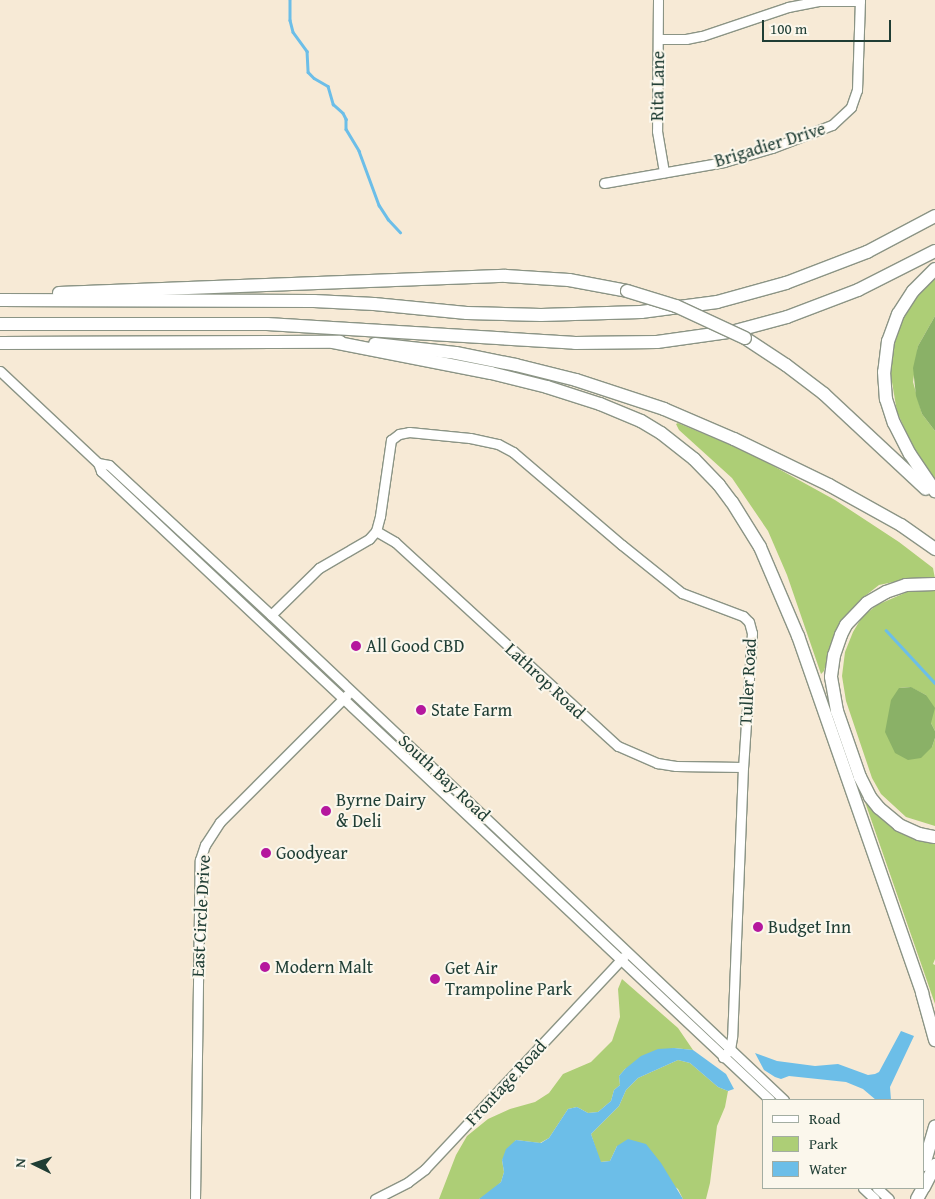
<!DOCTYPE html>
<style>
body{margin:0}
#map{position:relative;width:935px;height:1199px;overflow:hidden;background:#f7ead6;font-family:"Gentium Book Plus",serif}
div>[style]{position:absolute}
.green>*{inset:0;background:#adce76}
.forest>*{inset:0;background:#8ab167}
.water>*{inset:0;background:#6cbee8}
.stream>*{height:2.5px;margin:-1.25px;padding:0 1.25px;transform-origin:1.25px;border-radius:1.25px;background:#6cbee8}
.roads{filter:drop-shadow(1px 0 #8b9485) drop-shadow(-1px 0 #8b9485) drop-shadow(0 1px #8b9485) drop-shadow(0 -1px #8b9485)}
.minor>*{height:9px;margin:-4.5px;padding:0 4.5px;transform-origin:4.5px;border-radius:4.5px;background:#fff}
.highway>*{height:12px;margin:-6px;padding:0 6px;transform-origin:6px;border-radius:6px;background:#fff}
.bridges{filter:drop-shadow(1px 0 #8b9485) drop-shadow(-1px 0 #8b9485) drop-shadow(0 1px #8b9485) drop-shadow(0 -1px #8b9485)}
.highway-bridge>*{height:12px;margin:-6px;padding:0 6px;transform-origin:6px;border-radius:6px;background:#fff}
.dots>*{width:14px;height:14px;translate:-50% -50%;box-sizing:border-box;border:2px solid #fbf7ec;border-radius:50%}
span{translate:-50% -50%;white-space:nowrap;text-align:center;line-height:1.15;-webkit-text-stroke:4px #fbf7ec;paint-order:stroke}
.street-label{font-size:18px;color:#1f3d34}
.poi-label{font-size:18px;color:#1f3d34}
.left{translate:0 -50%;text-align:left}
.legend{position:absolute;left:762px;top:1099px;width:162px;height:90px;box-sizing:border-box;background:#fbf7ec;border:1px solid #a3ada2;margin:0;padding:6px 9px;list-style:none;font-size:15px;color:#1f3d34}
.legend li{display:flex;align-items:center;gap:10px;height:25px}
.legend b{width:25px;border:1px solid #a3ada2}
.north{position:absolute;left:10px;top:1139px;width:50px;height:50px;-webkit-text-stroke:4px #fbf7ec;paint-order:stroke;rotate:274deg;font-size:14px;font-weight:700;line-height:20px;text-align:center;color:#1f3d34}
.north::after{content:'';display:block;margin:auto;width:18px;height:22px;background:#1f3d34;clip-path:polygon(50% 0,100% 100%,50% 72%,0 100%)}
.scale{position:absolute;left:762px;top:20px;width:129px;height:22px;box-sizing:border-box;border:2px solid #1f3d34;border-top:0;padding-left:6px;font-size:15px;line-height:18px;white-space:nowrap;color:#1f3d34;-webkit-text-stroke:4px #fbf7ec;paint-order:stroke}
</style>
<div id="map">
<div class="green">
<i style="clip-path:polygon(935px 276px,935px 316px,918px 346px,913px 382px,922px 414px,935px 431px,935px 481px,916px 453px,897px 412px,890px 370px,894px 343px,901px 322px,913px 300px)"></i>
<i style="clip-path:polygon(678px 423px,750px 453px,835px 500px,899px 542px,933px 568px,935px 579px,908px 579px,879px 585px,860px 600px,840px 624px,832px 643px,824px 671px,821px 674px,787px 575px,768px 531px,732px 478px,679px 430px,676px 424px)"></i>
<i style="clip-path:polygon(914px 589px,935px 589px,935px 731px,931px 723px,926px 695px,910px 687px,899px 688px,932px 747px,935px 738px,935px 826px,906px 817px,881px 794px,872px 778px,846px 701px,842px 676px,845px 652px,853px 632px,862px 617px,877px 605px)"></i>
<i style="clip-path:polygon(864px 799px,935px 842px,935px 959px,933px 964px,935px 965px,935px 1004px)"></i>
<i style="clip-path:polygon(622px 979px,678px 1028px,693px 1050px,674px 1048px,625px 1069px,619px 1076px,620px 1085px,614px 1090px,611px 1101px,598px 1112px,588px 1113px,577px 1107px,568px 1109px,549px 1138px,540px 1143px,516px 1140px,502px 1160px,504px 1172px,501px 1182px,488px 1194px,479px 1199px,439px 1199px,456px 1155px,467px 1136px,488px 1119px,510px 1109px,535px 1102px,549px 1093px,563px 1074px,591px 1062px,612px 1041px,620px 1017px,618px 989px)"></i>
<i style="clip-path:polygon(678px 1060px,690px 1063px,718px 1087px,728px 1091px,725px 1107px,717px 1126px,710px 1183px,706px 1199px,683px 1199px,678px 1189px,617px 1146px,610px 1161px,600px 1162px,591px 1134px,619px 1106px,626px 1090px,638px 1078px)"></i>
</div>
<div class="forest">
<i style="clip-path:polygon(935px 316px,935px 431px,922px 414px,916px 396px,913px 368px,918px 346px)"></i>
<i style="clip-path:polygon(911px 687px,926px 695px,935px 708px,931px 723px,935px 731px,935px 738px,932px 747px,921px 758px,908px 760px,895px 753px,885px 732px,891px 700px,899px 688px)"></i>
</div>
<div class="water">
<i style="clip-path:polygon(901px 1031px,914px 1036px,890px 1087px,891px 1100px,876px 1100px,863px 1089px,846px 1082px,789px 1076px,781px 1079px,775px 1077px,764px 1070px,755px 1053px,777px 1061px,815px 1066px,838px 1064px,868px 1075px,875px 1074px,879px 1072px)"></i>
<i style="clip-path:polygon(674px 1048px,693px 1050px,726px 1074px,734px 1089px,728px 1091px,718px 1087px,690px 1063px,678px 1060px,638px 1078px,626px 1090px,619px 1106px,591px 1134px,601px 1162px,610px 1161px,617px 1146px,628px 1139px,646px 1144px,661px 1163px,683px 1199px,479px 1199px,501px 1182px,504px 1172px,502px 1160px,506px 1149px,516px 1140px,541px 1143px,549px 1138px,568px 1109px,577px 1107px,588px 1113px,598px 1112px,611px 1101px,614px 1090px,620px 1085px,619px 1076px,625px 1069px,641px 1056px,658px 1049px)"></i>
</div>
<div class="stream">
<i style="left:290px;top:0;width:20px;rotate:90deg"></i>
<i style="left:290px;top:20px;width:12px;rotate:76deg"></i>
<i style="left:293px;top:32px;width:24px;rotate:54deg"></i>
<i style="left:307px;top:51px;width:21px;rotate:87deg"></i>
<i style="left:308px;top:72px;width:8px;rotate:45deg"></i>
<i style="left:314px;top:78px;width:16px;rotate:30deg"></i>
<i style="left:328px;top:86px;width:19px;rotate:74deg"></i>
<i style="left:333px;top:104px;width:13px;rotate:42deg"></i>
<i style="left:343px;top:113px;width:7px;rotate:63deg"></i>
<i style="left:346px;top:119px;width:10px;rotate:90deg"></i>
<i style="left:346px;top:129px;width:26px;rotate:59deg"></i>
<i style="left:359px;top:151px;width:58px;rotate:69.7deg"></i>
<i style="left:379px;top:205px;width:17px;rotate:57deg"></i>
<i style="left:388px;top:219px;width:18px;rotate:47deg"></i>
<i style="left:886px;top:630px;width:72px;rotate:47.2deg"></i>
</div>
<div class="roads">
<div class="minor">
<i style="left:658px;top:0;width:131px;rotate:90.4deg"></i>
<i style="left:657px;top:131px;width:42px;rotate:80.3deg"></i>
<i style="left:659px;top:39px;width:27px"></i>
<i style="left:686px;top:39px;width:16px;rotate:-11deg"></i>
<i style="left:702px;top:36px;width:91px;rotate:-18.6deg"></i>
<i style="left:788px;top:7px;width:31px;rotate:-11deg"></i>
<i style="left:818px;top:1px;width:42px"></i>
<i style="left:604px;top:183px;width:122px;rotate:-9.9deg"></i>
<i style="left:724px;top:162px;width:50px;rotate:-16.3deg"></i>
<i style="left:772px;top:148px;width:64px;rotate:-21deg"></i>
<i style="left:832px;top:125px;width:26px;rotate:-43deg"></i>
<i style="left:851px;top:107px;width:18px;rotate:-71deg"></i>
<i style="left:857px;top:90px;width:90px;rotate:-88.1deg"></i>
<i style="left:0;top:371px;width:134px;rotate:43.2deg"></i>
<i style="left:98px;top:463px;width:9px;rotate:69deg"></i>
<i style="left:101px;top:471px;width:918px;rotate:43.23deg"></i>
<i style="left:98px;top:463px;width:11px;rotate:10deg"></i>
<i style="left:109px;top:465px;width:221px;rotate:42.8deg"></i>
<i style="left:271px;top:615px;width:706px;rotate:43.39deg"></i>
<i style="left:376px;top:531px;width:22px;rotate:30deg"></i>
<i style="left:395px;top:542px;width:302px;rotate:42.5deg"></i>
<i style="left:618px;top:746px;width:43px;rotate:23.6deg"></i>
<i style="left:657px;top:763px;width:19px;rotate:9deg"></i>
<i style="left:676px;top:766px;width:67px;rotate:0.9deg"></i>
<i style="left:271px;top:615px;width:67px;rotate:-44.4deg"></i>
<i style="left:319px;top:568px;width:58px;rotate:-30.1deg"></i>
<i style="left:369px;top:539px;width:11px;rotate:-49deg"></i>
<i style="left:376px;top:531px;width:16px;rotate:-75deg"></i>
<i style="left:380px;top:516px;width:77px;rotate:-81.8deg"></i>
<i style="left:391px;top:440px;width:10px;rotate:-37deg"></i>
<i style="left:399px;top:434px;width:10px;rotate:-11deg"></i>
<i style="left:409px;top:432px;width:61px;rotate:5.6deg"></i>
<i style="left:470px;top:438px;width:29px;rotate:12deg"></i>
<i style="left:498px;top:444px;width:17px;rotate:28deg"></i>
<i style="left:513px;top:452px;width:143px;rotate:40.5deg"></i>
<i style="left:622px;top:545px;width:77px;rotate:38.7deg"></i>
<i style="left:682px;top:593px;width:65px;rotate:20.7deg"></i>
<i style="left:743px;top:616px;width:8px;rotate:45deg"></i>
<i style="left:749px;top:622px;width:11px;rotate:75deg"></i>
<i style="left:752px;top:633px;width:134px;rotate:93.8deg"></i>
<i style="left:743px;top:767px;width:270px;rotate:92.3deg"></i>
<i style="left:732px;top:1037px;width:12px;rotate:99deg"></i>
<i style="left:730px;top:1049px;width:11px;rotate:131deg"></i>
<i style="left:863px;top:1188px;width:16px;rotate:43deg"></i>
<i style="left:877px;top:1188px;width:16px;rotate:43deg"></i>
<i style="left:195px;top:1199px;width:339px;rotate:-89.2deg"></i>
<i style="left:200px;top:860px;width:16px;rotate:-72deg"></i>
<i style="left:205px;top:845px;width:27px;rotate:-57deg"></i>
<i style="left:220px;top:822px;width:180px;rotate:-45deg"></i>
<i style="left:375px;top:1199px;width:37px;rotate:-27deg"></i>
<i style="left:408px;top:1182px;width:21px;rotate:-37deg"></i>
<i style="left:425px;top:1169px;width:291px;rotate:-46.9deg"></i>
</div>
<div class="highway">
<i style="left:935px;top:269px;width:31px;rotate:135deg"></i>
<i style="left:913px;top:291px;width:27px;rotate:123deg"></i>
<i style="left:898px;top:314px;width:29px;rotate:110deg"></i>
<i style="left:888px;top:341px;width:31px;rotate:97deg"></i>
<i style="left:884px;top:372px;width:27px;rotate:86deg"></i>
<i style="left:886px;top:399px;width:25px;rotate:72deg"></i>
<i style="left:894px;top:423px;width:35px;rotate:63deg"></i>
<i style="left:910px;top:454px;width:45px;rotate:56deg"></i>
<i style="left:59px;top:293px;width:447px;rotate:-2.2deg"></i>
<i style="left:506px;top:276px;width:63px;rotate:3.6deg"></i>
<i style="left:569px;top:280px;width:59px;rotate:10.7deg"></i>
<i style="left:0;top:300px;width:314px;rotate:0.2deg"></i>
<i style="left:314px;top:301px;width:60px;rotate:2.9deg"></i>
<i style="left:374px;top:304px;width:93px;rotate:5.5deg"></i>
<i style="left:467px;top:313px;width:74px;rotate:1.5deg"></i>
<i style="left:541px;top:315px;width:100px;rotate:-1.7deg"></i>
<i style="left:641px;top:312px;width:77px;rotate:-7.5deg"></i>
<i style="left:717px;top:302px;width:72px;rotate:-15.4deg"></i>
<i style="left:786px;top:283px;width:87px;rotate:-20.9deg"></i>
<i style="left:867px;top:252px;width:77px;rotate:-27.9deg"></i>
<i style="left:0;top:324px;width:267px"></i>
<i style="left:267px;top:324px;width:309px;rotate:3.5deg"></i>
<i style="left:575px;top:343px;width:82px;rotate:-0.7deg"></i>
<i style="left:657px;top:342px;width:79px;rotate:-8deg"></i>
<i style="left:735px;top:331px;width:54px;rotate:-15.1deg"></i>
<i style="left:787px;top:317px;width:76px;rotate:-20.8deg"></i>
<i style="left:858px;top:290px;width:86px;rotate:-26.9deg"></i>
<i style="left:745px;top:338px;width:49px;rotate:33.4deg"></i>
<i style="left:786px;top:365px;width:48px;rotate:37.3deg"></i>
<i style="left:824px;top:394px;width:139px;rotate:43deg"></i>
<i style="left:333px;top:342px;width:161px;rotate:11.1deg"></i>
<i style="left:491px;top:373px;width:58px;rotate:14deg"></i>
<i style="left:547px;top:387px;width:56px;rotate:17.8deg"></i>
<i style="left:600px;top:404px;width:44px;rotate:22.5deg"></i>
<i style="left:641px;top:421px;width:23px;rotate:31deg"></i>
<i style="left:661px;top:433px;width:42px;rotate:38.2deg"></i>
<i style="left:694px;top:459px;width:36px;rotate:46deg"></i>
<i style="left:719px;top:485px;width:21px;rotate:53deg"></i>
<i style="left:732px;top:502px;width:53px;rotate:58.1deg"></i>
<i style="left:760px;top:547px;width:97px;rotate:66.9deg"></i>
<i style="left:798px;top:636px;width:378px;rotate:70.8deg"></i>
<i style="left:922px;top:993px;width:49px;rotate:74.5deg"></i>
<i style="left:0;top:343px;width:340px;rotate:-0.2deg"></i>
<i style="left:375px;top:344px;width:81px;rotate:6.3deg"></i>
<i style="left:456px;top:353px;width:61px;rotate:11.3deg"></i>
<i style="left:516px;top:365px;width:62px;rotate:14deg"></i>
<i style="left:576px;top:380px;width:93px;rotate:18.2deg"></i>
<i style="left:664px;top:409px;width:76px;rotate:23.2deg"></i>
<i style="left:734px;top:439px;width:106px;rotate:25.8deg"></i>
<i style="left:829px;top:485px;width:82px;rotate:29.1deg"></i>
<i style="left:901px;top:525px;width:42px;rotate:35.2deg"></i>
<i style="left:935px;top:584px;width:29px;rotate:178deg"></i>
<i style="left:906px;top:585px;width:21px;rotate:161deg"></i>
<i style="left:886px;top:592px;width:22px;rotate:150deg"></i>
<i style="left:867px;top:603px;width:30px;rotate:134deg"></i>
<i style="left:846px;top:625px;width:11px;rotate:117deg"></i>
<i style="left:841px;top:635px;width:21px;rotate:109deg"></i>
<i style="left:834px;top:655px;width:22px;rotate:98deg"></i>
<i style="left:831px;top:677px;width:35px;rotate:80deg"></i>
<i style="left:837px;top:711px;width:70px;rotate:70.8deg"></i>
<i style="left:860px;top:777px;width:22px;rotate:63deg"></i>
<i style="left:870px;top:797px;width:14px;rotate:51deg"></i>
<i style="left:879px;top:808px;width:26px;rotate:40deg"></i>
<i style="left:899px;top:825px;width:22px;rotate:24deg"></i>
<i style="left:919px;top:834px;width:16px;rotate:11deg"></i>
<i style="left:924px;top:1165px;width:40px;rotate:-74deg"></i>
<i style="left:924px;top:1187px;width:25px;rotate:-63deg"></i>
<i style="left:917px;top:1199px;width:13px;rotate:-61deg"></i>
</div>
</div>
<div class="bridges">
<div class="highway-bridge">
<i style="left:627px;top:291px;width:51px;rotate:17deg"></i>
<i style="left:676px;top:306px;width:76px;rotate:24.9deg"></i>
</div>
</div>
<div class="dots">
<i style="left:356px;top:646px;background:#b5179e"></i>
<i style="left:421px;top:710px;background:#b5179e"></i>
<i style="left:326px;top:811px;background:#b5179e"></i>
<i style="left:266px;top:853px;background:#b5179e"></i>
<i style="left:758px;top:927px;background:#b5179e"></i>
<i style="left:265px;top:967px;background:#b5179e"></i>
<i style="left:435px;top:979px;background:#b5179e"></i>
</div>
<div class="street-label">
<span style="left:658px;top:86px;rotate:-89deg">Rita Lane</span>
<span style="left:770px;top:145px;rotate:-17deg">Brigadier Drive</span>
<span style="left:545px;top:681px;rotate:43deg">Lathrop Road</span>
<span style="left:748px;top:682px;rotate:-87deg">Tuller Road</span>
<span style="left:444px;top:778px;rotate:43deg">South Bay Road</span>
<span style="left:201px;top:916px;rotate:-87deg">East Circle Drive</span>
<span style="left:506px;top:1083px;rotate:-47deg">Frontage Road</span>
</div>
<div class="poi-label">
<span class="left" style="left:366px;top:646px">All Good CBD</span>
<span class="left" style="left:431px;top:710px">State Farm</span>
<span class="left" style="left:336px;top:811px">Byrne Dairy<br>&amp; Deli</span>
<span class="left" style="left:276px;top:853px">Goodyear</span>
<span class="left" style="left:768px;top:927px">Budget Inn</span>
<span class="left" style="left:275px;top:967px">Modern Malt</span>
<span class="left" style="left:445px;top:979px">Get Air<br>Trampoline Park</span>
</div>
<ul class="legend">
<li><b style="height:6px;background:#fff"></b>Road</li>
<li><b style="height:14px;background:#adce76"></b>Park</li>
<li><b style="height:14px;background:#6cbee8"></b>Water</li>
</ul>
<div class="north">N</div>
<div class="scale">100 m</div>
</div>
